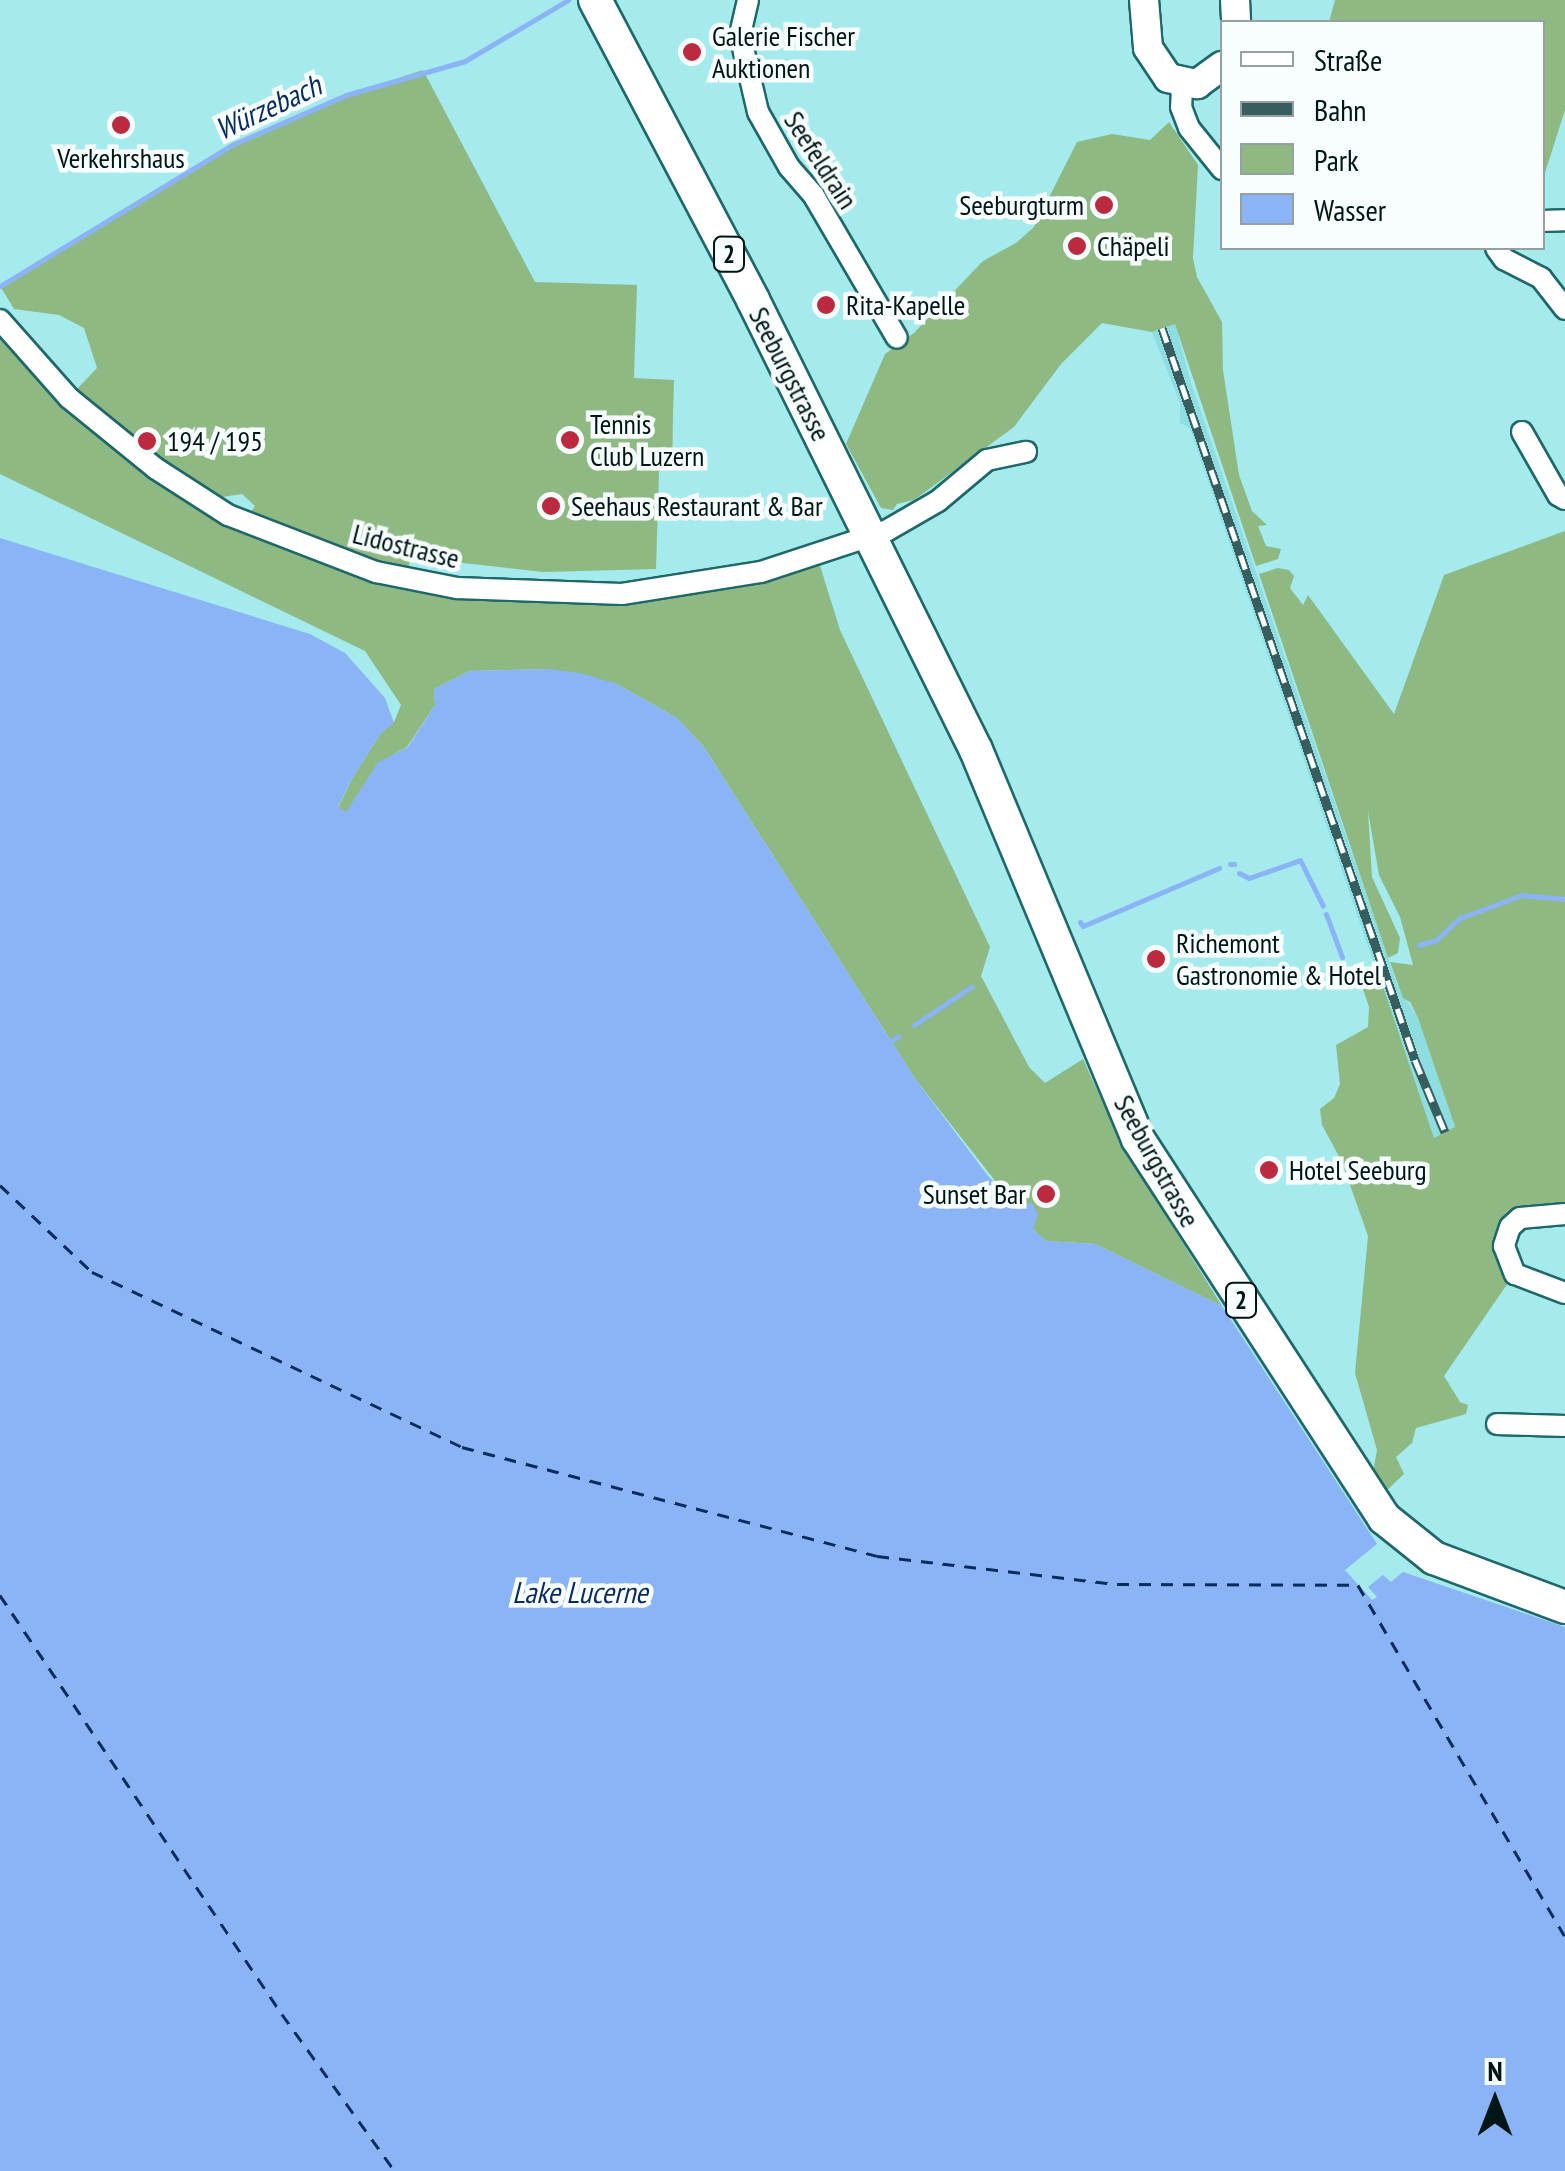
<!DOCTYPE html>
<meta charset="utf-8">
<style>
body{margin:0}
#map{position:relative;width:1565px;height:2171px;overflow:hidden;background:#a5eaed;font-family:"PT Sans Narrow",sans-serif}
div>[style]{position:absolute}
.built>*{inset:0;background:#8edde0}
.green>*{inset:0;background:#8eb982}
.water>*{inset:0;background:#8ab4f5}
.stream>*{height:5px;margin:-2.5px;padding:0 2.5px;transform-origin:2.5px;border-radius:2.5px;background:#8ab4f5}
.ferry>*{height:2.5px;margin-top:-1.25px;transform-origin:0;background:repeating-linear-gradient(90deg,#0a2b5d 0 12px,transparent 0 22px)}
.roads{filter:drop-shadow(2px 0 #1f686a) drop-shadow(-2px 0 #1f686a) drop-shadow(0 2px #1f686a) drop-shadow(0 -2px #1f686a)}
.street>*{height:20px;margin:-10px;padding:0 10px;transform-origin:10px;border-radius:10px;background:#fff}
.secondary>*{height:28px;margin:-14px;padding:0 14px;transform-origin:14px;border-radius:14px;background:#fff}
.primary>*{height:32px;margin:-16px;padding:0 16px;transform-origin:16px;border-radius:16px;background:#fff}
.rail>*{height:9px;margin-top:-4.5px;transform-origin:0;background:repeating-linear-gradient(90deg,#f8fefe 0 15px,#385d5e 0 30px);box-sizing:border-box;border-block:2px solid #385d5e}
.dots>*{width:28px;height:28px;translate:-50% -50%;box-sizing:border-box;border:5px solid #f8fefe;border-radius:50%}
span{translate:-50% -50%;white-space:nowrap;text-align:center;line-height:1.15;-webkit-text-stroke:9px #f8fefe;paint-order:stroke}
.shield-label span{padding:2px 8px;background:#f8fefe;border:2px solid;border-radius:8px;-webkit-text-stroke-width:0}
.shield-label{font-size:25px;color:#001516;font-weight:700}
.poi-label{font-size:28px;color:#001516}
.left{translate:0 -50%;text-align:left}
.right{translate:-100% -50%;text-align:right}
.street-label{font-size:28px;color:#001516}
.water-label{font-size:30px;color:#0a2b5d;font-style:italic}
.legend{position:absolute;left:1220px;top:20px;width:325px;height:230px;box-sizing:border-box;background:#f8fefe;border:2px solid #95a1a1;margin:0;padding:12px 18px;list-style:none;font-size:30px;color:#001516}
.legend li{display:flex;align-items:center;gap:20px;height:50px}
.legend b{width:50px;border:2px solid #95a1a1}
.north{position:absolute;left:1445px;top:2051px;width:100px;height:100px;-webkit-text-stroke:8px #f8fefe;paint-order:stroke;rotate:0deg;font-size:28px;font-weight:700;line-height:40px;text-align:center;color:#001516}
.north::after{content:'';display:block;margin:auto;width:35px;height:45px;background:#001516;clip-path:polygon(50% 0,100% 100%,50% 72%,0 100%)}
</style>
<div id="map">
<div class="built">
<i style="clip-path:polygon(1175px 323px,1190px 380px,1398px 987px,1418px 1018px,1455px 1128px,1434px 1138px,1190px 428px,1180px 423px,1180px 403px,1152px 332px)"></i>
</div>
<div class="green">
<i style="clip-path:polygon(1335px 0,1565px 0,1565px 110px,1543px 179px,1542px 22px,1329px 22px)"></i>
<i style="clip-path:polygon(423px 70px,535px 282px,637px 285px,634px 378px,674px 380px,673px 416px,672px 470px,659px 471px,656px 569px,543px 572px,410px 557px,408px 578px,622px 594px,817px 556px,840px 630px,990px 947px,981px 976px,1029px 1067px,1045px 1083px,1083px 1059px,1122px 1145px,1222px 1306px,1095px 1244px,1046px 1241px,1033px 1229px,916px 1080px,704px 747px,677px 718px,617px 684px,549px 669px,470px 671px,434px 689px,435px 705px,407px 747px,378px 763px,346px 813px,338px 808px,352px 779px,380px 734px,394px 722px,401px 705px,365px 651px,0 474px,0 339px,63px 407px,200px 509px,306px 546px,251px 512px,255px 506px,242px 494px,222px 497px,193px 482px,95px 409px,77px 389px,97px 368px,84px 328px,59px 315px,14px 309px,0 286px,234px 144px,346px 95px)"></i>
<i style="clip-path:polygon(1169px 122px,1198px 165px,1193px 258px,1197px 277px,1222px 322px,1223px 370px,1239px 475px,1252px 511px,1267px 525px,1258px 526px,1266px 546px,1281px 549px,1278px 559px,1256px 566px,1175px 324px,1152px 332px,1102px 323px,1061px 364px,1014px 427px,914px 500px,897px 504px,893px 510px,881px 508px,846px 444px,885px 354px,914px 333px,983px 261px,1016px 243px,1034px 227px,1077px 142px,1112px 134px,1150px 140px)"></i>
<i style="clip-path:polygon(1565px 531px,1565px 1206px,1519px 1208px,1497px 1241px,1497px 1257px,1510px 1280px,1444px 1376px,1460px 1402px,1468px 1405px,1466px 1414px,1416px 1428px,1412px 1443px,1396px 1457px,1404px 1474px,1383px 1494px,1372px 1477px,1377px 1450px,1355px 1373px,1368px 1236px,1342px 1162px,1322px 1125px,1320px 1109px,1334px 1098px,1340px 1084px,1336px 1045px,1368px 1027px,1369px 1007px,1359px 977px,1363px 973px,1377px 969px,1434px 1138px,1455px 1127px,1418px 1018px,1410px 1002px,1403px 998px,1390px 962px,1413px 965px,1400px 917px,1379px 875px,1368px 811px,1372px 877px,1400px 938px,1398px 953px,1388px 958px,1259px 574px,1278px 568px,1289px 570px,1294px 576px,1290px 588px,1303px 605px,1308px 595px,1394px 714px,1444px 575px)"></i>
</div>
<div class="water">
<i style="clip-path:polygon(0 538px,310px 634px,345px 653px,385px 698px,394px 723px,380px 734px,352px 779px,338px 807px,346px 812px,378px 762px,408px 747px,435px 705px,434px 689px,470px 671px,549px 669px,580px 673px,617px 684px,677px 718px,704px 747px,916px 1080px,988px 1176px,1017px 1205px,1032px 1203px,1038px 1214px,1033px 1229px,1046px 1241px,1095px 1244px,1222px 1306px,1377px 1544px,1345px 1570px,1372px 1600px,1377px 1597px,1368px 1587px,1383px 1575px,1391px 1582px,1403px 1572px,1565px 1627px,1565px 2171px,0 2171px)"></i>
</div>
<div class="stream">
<i style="left:0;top:286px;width:274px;rotate:-31.3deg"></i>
<i style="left:234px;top:144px;width:122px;rotate:-23.6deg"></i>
<i style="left:346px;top:95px;width:124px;rotate:-15.9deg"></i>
<i style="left:465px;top:61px;width:120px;rotate:-30.6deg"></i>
<i style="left:1230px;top:864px;width:4px"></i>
<i style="left:1239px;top:873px;width:11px;rotate:27deg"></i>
<i style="left:1249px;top:878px;width:54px;rotate:-19.4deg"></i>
<i style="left:1300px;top:860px;width:51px;rotate:63.4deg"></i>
<i style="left:1326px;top:914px;width:46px;rotate:69.6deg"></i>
<i style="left:1080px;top:922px;width:5px;rotate:53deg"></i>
<i style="left:1083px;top:926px;width:148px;rotate:-23.1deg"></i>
<i style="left:1419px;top:945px;width:18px;rotate:-16deg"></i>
<i style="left:1436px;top:940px;width:33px;rotate:-43deg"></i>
<i style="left:1460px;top:918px;width:66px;rotate:-20.4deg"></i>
<i style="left:1522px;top:895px;width:43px;rotate:5.3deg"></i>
<i style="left:914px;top:1025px;width:69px;rotate:-33.7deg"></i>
<i style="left:891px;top:1041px;width:9px;rotate:-32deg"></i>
</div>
<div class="ferry">
<i style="left:0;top:1185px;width:127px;rotate:43.4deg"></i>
<i style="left:92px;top:1272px;width:409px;rotate:25.3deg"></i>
<i style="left:462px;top:1447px;width:429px;rotate:14.7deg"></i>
<i style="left:877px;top:1556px;width:242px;rotate:6.7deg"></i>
<i style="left:1117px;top:1584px;width:241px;rotate:0.2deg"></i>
<i style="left:1358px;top:1585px;width:407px;rotate:59.5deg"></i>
<i style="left:0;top:1595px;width:505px;rotate:56.06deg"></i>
<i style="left:282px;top:2014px;width:193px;rotate:54.3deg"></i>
</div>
<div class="roads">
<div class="street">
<i style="left:748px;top:0;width:36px;rotate:103deg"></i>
<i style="left:740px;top:35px;width:79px;rotate:76.8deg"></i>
<i style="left:758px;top:112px;width:63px;rotate:60.6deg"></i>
<i style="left:789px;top:167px;width:38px;rotate:49deg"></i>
<i style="left:814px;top:196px;width:164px;rotate:59.7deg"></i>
<i style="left:1182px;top:84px;width:23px;rotate:92deg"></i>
<i style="left:1181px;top:107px;width:22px;rotate:69deg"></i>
<i style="left:1189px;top:128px;width:53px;rotate:51.2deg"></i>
<i style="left:1542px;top:221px;width:23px;rotate:-2deg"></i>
<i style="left:1496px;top:248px;width:14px;rotate:54deg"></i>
<i style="left:1504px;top:259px;width:42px;rotate:27.2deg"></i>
<i style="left:1541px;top:278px;width:39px;rotate:52deg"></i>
<i style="left:0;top:320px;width:104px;rotate:48.5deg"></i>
<i style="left:69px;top:398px;width:111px;rotate:39.1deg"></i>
<i style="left:155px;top:468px;width:87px;rotate:32.8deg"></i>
<i style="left:228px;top:515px;width:159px;rotate:21.1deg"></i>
<i style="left:376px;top:572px;width:83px;rotate:11.2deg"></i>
<i style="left:457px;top:588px;width:165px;rotate:2.1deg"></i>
<i style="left:622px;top:594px;width:141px;rotate:-9deg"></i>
<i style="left:761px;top:572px;width:132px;rotate:-18.2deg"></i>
<i style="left:886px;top:531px;width:60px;rotate:-30deg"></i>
<i style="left:938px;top:501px;width:64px;rotate:-39.9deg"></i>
<i style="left:987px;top:460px;width:40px;rotate:-12deg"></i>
<i style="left:1522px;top:432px;width:73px;rotate:60.3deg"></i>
<i style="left:1558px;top:495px;width:8px;rotate:30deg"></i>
<i style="left:1565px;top:1214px;width:45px;rotate:174.9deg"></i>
<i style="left:1520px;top:1218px;width:13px;rotate:138deg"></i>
<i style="left:1510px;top:1227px;width:20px;rotate:108deg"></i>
<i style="left:1504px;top:1246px;width:30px;rotate:69deg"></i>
<i style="left:1515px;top:1274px;width:53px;rotate:20.8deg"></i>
<i style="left:1497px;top:1424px;width:68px;rotate:1.7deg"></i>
</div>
<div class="secondary">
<i style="left:1144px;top:0;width:48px;rotate:85.2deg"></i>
<i style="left:1148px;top:48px;width:36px;rotate:56deg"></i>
<i style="left:1168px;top:78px;width:30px;rotate:12deg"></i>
<i style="left:1197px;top:84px;width:31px;rotate:-36deg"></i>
<i style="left:1235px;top:0;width:22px;rotate:87deg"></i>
</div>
<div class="primary">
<i style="left:595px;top:0;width:339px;rotate:62.2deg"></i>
<i style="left:753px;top:300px;width:502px;rotate:63.64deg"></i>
<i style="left:976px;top:750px;width:421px;rotate:67.4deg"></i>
<i style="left:1138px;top:1139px;width:452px;rotate:57deg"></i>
<i style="left:1384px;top:1518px;width:64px;rotate:38.7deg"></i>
<i style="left:1434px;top:1558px;width:140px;rotate:20.5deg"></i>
</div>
</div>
<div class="rail">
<i style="left:1162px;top:328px;width:774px;rotate:70.93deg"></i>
<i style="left:1415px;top:1060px;width:78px;rotate:67.4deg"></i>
</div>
<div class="dots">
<i style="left:692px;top:52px;background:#bb2a3f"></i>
<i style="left:121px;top:125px;background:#bb2a3f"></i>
<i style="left:1104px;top:205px;background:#bb2a3f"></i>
<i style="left:1077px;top:246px;background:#bb2a3f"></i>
<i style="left:826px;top:305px;background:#bb2a3f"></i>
<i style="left:570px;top:440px;background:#bb2a3f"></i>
<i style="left:147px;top:441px;background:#bb2a3f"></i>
<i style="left:551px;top:506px;background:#bb2a3f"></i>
<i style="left:1156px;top:959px;background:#bb2a3f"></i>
<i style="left:1269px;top:1170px;background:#bb2a3f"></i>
<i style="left:1046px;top:1194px;background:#bb2a3f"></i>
</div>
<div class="shield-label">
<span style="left:729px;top:254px">2</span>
<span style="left:1241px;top:1300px">2</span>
</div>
<div class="poi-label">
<span class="left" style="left:712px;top:52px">Galerie Fischer<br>Auktionen</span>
<span style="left:121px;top:158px">Verkehrshaus</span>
<span class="right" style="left:1084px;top:205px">Seeburgturm</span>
<span class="left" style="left:1097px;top:246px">Chäpeli</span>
<span class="left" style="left:846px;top:305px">Rita-Kapelle</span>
<span class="left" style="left:590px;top:440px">Tennis<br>Club Luzern</span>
<span class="left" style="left:167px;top:441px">194 / 195</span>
<span class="left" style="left:571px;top:506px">Seehaus Restaurant &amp; Bar</span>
<span class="left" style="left:1176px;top:959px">Richemont<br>Gastronomie &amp; Hotel</span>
<span class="left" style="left:1289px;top:1170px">Hotel Seeburg</span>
<span class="right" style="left:1026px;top:1194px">Sunset Bar</span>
</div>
<div class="street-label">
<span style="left:821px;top:160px;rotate:57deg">Seefeldrain</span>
<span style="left:790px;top:374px;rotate:63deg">Seeburgstrasse</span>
<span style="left:406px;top:546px;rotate:14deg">Lidostrasse</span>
<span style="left:1157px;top:1161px;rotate:61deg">Seeburgstrasse</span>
</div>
<div class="water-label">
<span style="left:268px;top:107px;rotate:-25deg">Würzebach</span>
<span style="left:580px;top:1592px">Lake Lucerne</span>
</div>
<ul class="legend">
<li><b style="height:12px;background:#fff"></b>Straße</li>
<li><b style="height:12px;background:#385d5e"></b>Bahn</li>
<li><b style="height:28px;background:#8eb982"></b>Park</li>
<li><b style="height:28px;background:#8ab4f5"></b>Wasser</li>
</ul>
<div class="north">N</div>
</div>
